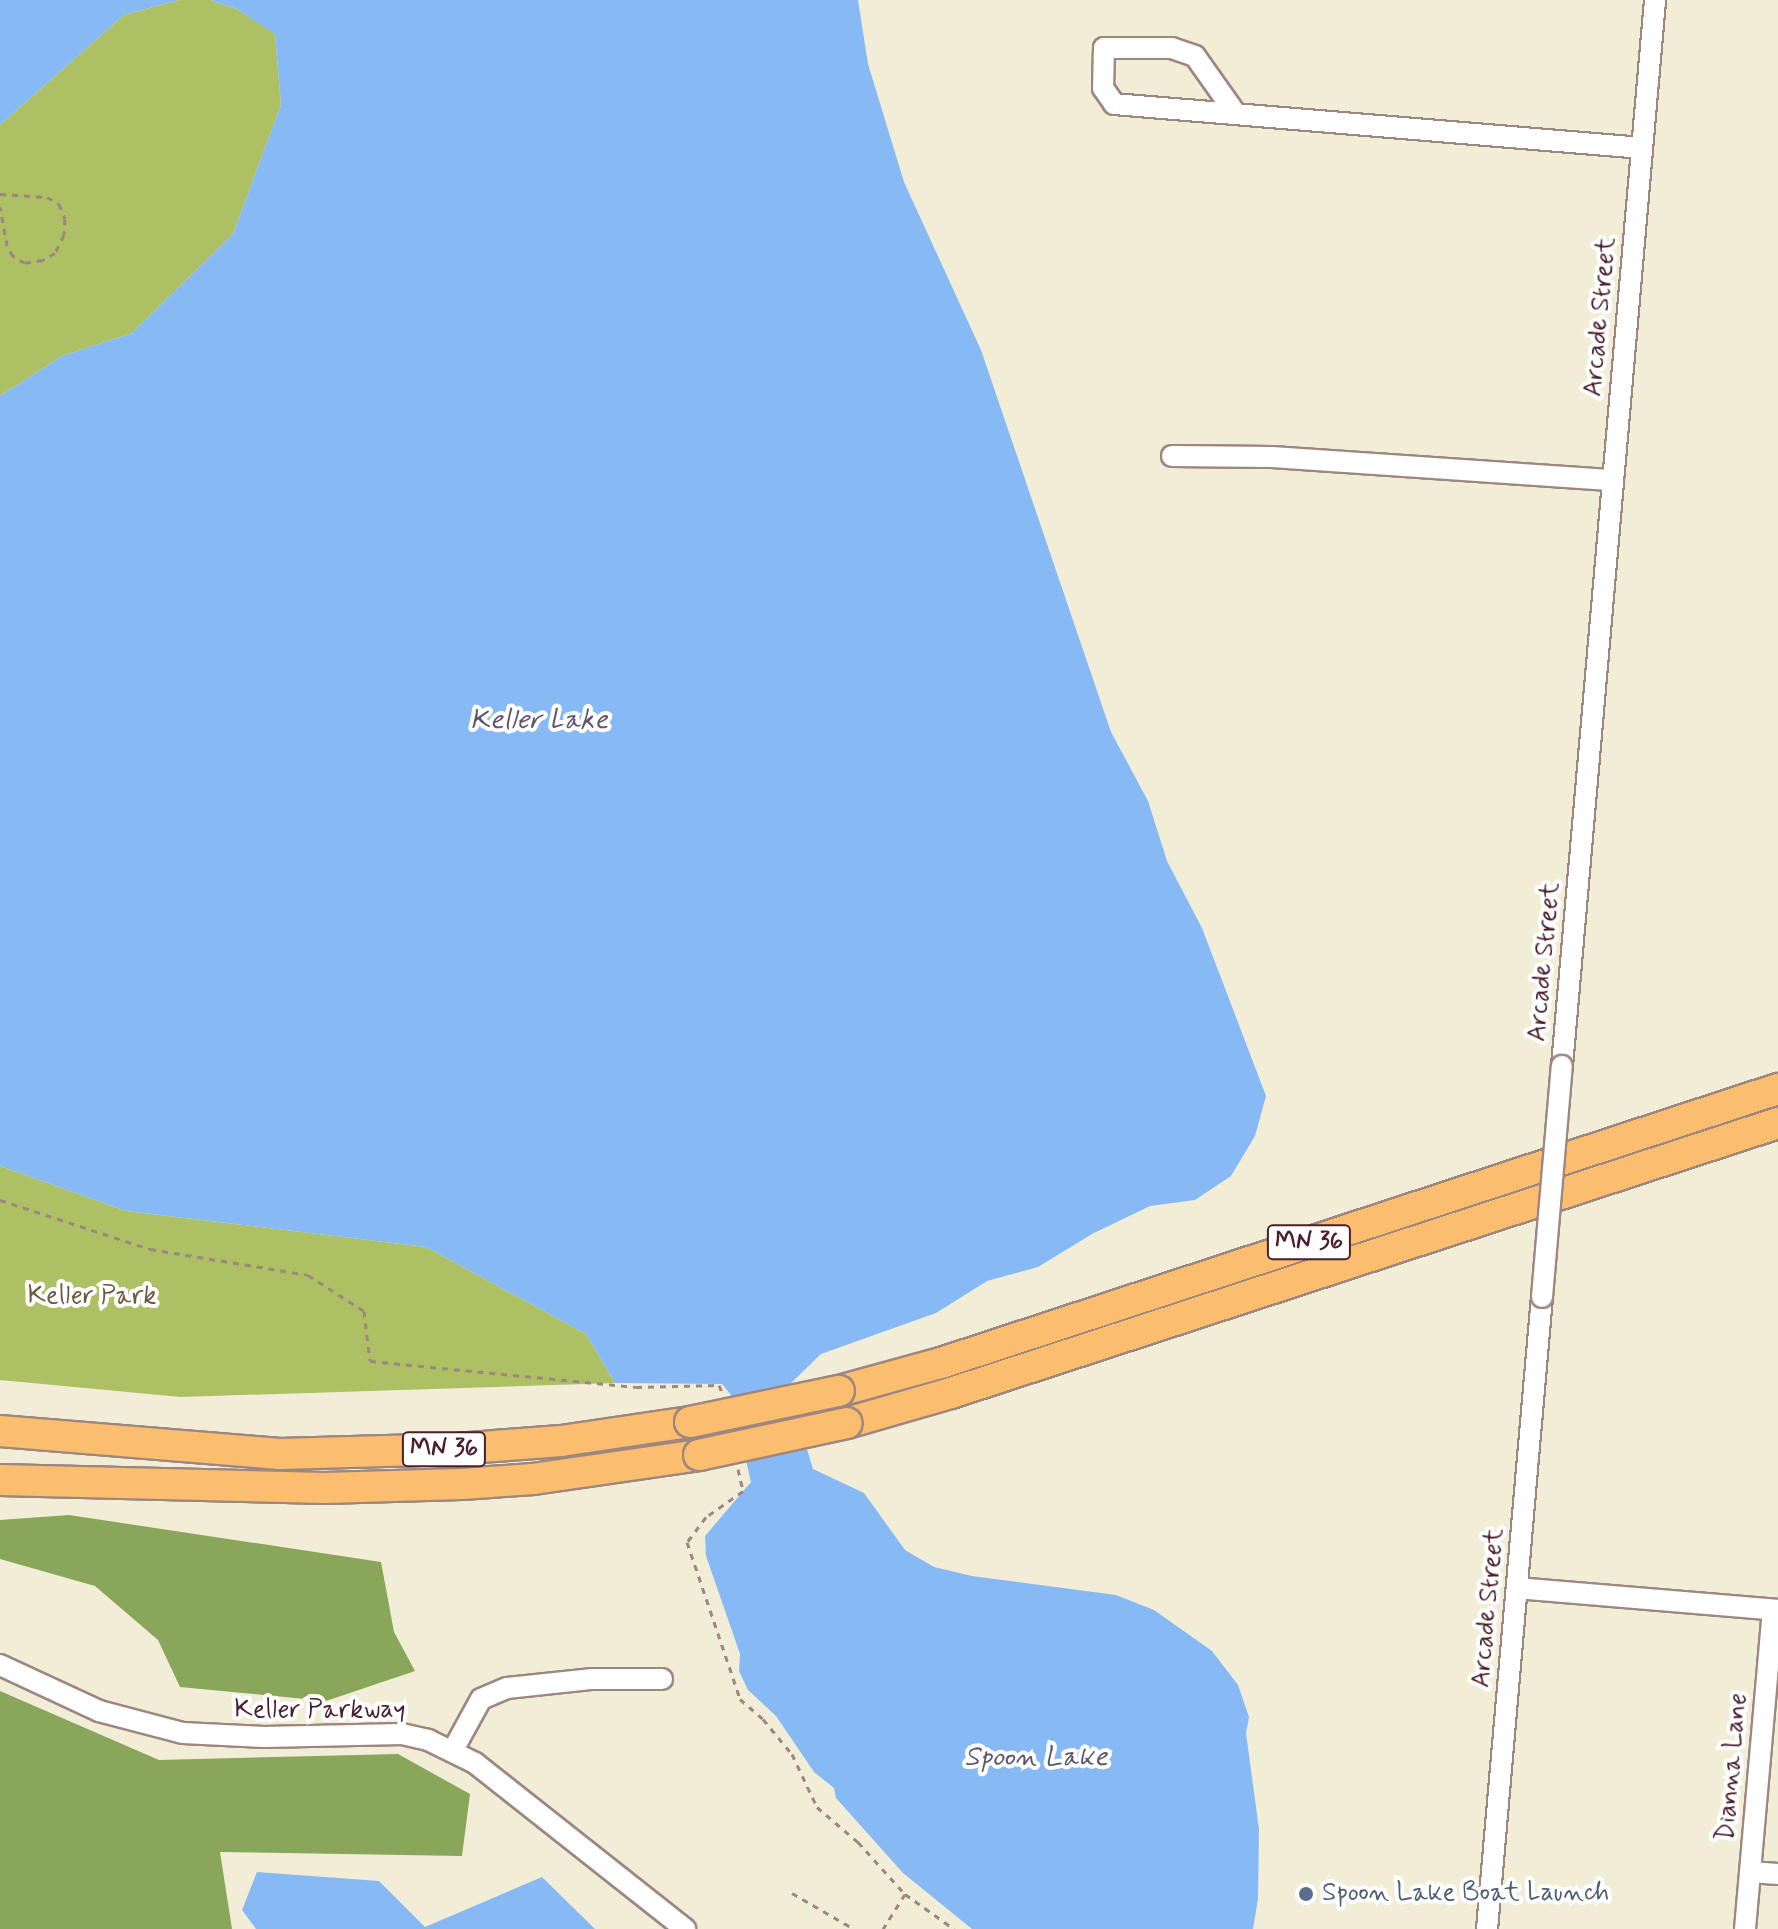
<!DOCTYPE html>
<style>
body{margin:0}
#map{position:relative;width:1778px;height:1929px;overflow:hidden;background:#f2edd7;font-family:Mynerve,sans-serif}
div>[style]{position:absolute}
.green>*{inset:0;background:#adc064}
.forest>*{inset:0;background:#8aa65a}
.water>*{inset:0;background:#87baf5}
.path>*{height:3px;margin-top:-1.5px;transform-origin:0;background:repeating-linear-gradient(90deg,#9e8681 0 6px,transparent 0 12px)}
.roads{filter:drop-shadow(2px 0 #9e8681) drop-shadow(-2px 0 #9e8681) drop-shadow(0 2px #9e8681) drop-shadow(0 -2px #9e8681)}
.minor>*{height:20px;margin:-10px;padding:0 10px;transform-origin:10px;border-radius:10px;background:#fff}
.highway>*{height:30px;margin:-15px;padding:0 15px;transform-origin:15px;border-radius:15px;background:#fbbd6e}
.bridges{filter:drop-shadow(2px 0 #9e8681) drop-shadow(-2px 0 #9e8681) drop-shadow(0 2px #9e8681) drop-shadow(0 -2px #9e8681)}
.minor-bridge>*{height:20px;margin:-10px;padding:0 10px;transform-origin:10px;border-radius:10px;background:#fff}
.highway-bridge>*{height:30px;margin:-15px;padding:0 15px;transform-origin:15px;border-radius:15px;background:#fbbd6e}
.dots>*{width:22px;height:22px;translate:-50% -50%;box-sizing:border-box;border:4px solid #fff;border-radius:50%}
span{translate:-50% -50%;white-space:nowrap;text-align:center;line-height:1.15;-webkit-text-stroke:8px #fff;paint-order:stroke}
.shield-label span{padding:2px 6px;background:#fff;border:2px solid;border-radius:6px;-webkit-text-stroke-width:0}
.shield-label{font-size:24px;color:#4a1f2b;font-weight:700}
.street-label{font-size:26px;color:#4a1f2b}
.park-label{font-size:26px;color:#6d573f}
.service-label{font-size:26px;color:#4e5e75}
.left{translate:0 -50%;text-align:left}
.water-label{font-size:28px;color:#5f5572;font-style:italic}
</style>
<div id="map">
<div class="green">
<i style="clip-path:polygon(179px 0,210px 0,237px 9px,275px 33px,281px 105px,233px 234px,132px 333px,62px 356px,0 396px,0 125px,124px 15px)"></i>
<i style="clip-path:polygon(0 1166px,126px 1211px,426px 1247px,586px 1334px,615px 1383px,181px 1397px,0 1380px)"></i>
</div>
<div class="forest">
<i style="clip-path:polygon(69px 1515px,381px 1562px,394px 1632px,415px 1671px,326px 1701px,180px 1687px,158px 1640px,95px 1586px,0 1559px,0 1520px)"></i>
<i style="clip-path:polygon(0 1691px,159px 1760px,398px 1754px,470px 1794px,462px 1856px,220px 1852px,232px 1929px,0 1929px)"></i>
</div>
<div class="water">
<i style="clip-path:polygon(0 0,179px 0,124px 15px,0 125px)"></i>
<i style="clip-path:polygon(210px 0,858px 0,868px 64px,904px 182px,981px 350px,1111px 732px,1148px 801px,1167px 861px,1202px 928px,1266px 1096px,1255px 1136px,1231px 1176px,1195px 1200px,1150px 1206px,1092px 1234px,1038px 1267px,987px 1281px,936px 1313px,821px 1354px,788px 1386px,813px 1469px,864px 1493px,905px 1550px,934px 1567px,972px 1576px,1116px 1595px,1154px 1610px,1212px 1651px,1238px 1685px,1249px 1717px,1246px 1733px,1259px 1829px,1258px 1899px,1253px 1929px,972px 1929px,903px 1873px,836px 1798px,834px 1788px,814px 1772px,776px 1716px,748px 1690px,739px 1671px,740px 1654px,706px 1556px,705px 1536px,751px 1482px,731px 1395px,722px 1384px,615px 1383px,586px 1334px,426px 1247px,126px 1211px,0 1166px,0 396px,62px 356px,132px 333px,233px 234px,281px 105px,275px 34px,237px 9px)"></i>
<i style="clip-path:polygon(257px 1872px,379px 1881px,425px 1927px,542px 1877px,595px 1929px,256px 1929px,242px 1910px)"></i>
</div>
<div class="path">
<i style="left:0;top:194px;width:47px;rotate:3.7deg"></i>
<i style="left:47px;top:197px;width:14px;rotate:30deg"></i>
<i style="left:59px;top:204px;width:16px;rotate:68deg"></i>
<i style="left:65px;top:219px;width:16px;rotate:94deg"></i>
<i style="left:64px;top:235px;width:20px;rotate:117deg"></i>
<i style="left:55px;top:253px;width:14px;rotate:150deg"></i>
<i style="left:43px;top:260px;width:18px;rotate:171deg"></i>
<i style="left:25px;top:263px;width:14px;rotate:-150deg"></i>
<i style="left:13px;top:256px;width:12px;rotate:-121deg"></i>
<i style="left:7px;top:246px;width:40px;rotate:-100deg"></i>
<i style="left:0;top:1200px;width:158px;rotate:18.1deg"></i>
<i style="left:150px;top:1249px;width:160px;rotate:9.3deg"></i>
<i style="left:308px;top:1275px;width:67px;rotate:32.7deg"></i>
<i style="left:364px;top:1311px;width:50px;rotate:83.2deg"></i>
<i style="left:370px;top:1361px;width:267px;rotate:5.6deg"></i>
<i style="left:636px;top:1387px;width:83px;rotate:-1.4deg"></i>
<i style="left:719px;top:1385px;width:8px;rotate:67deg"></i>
<i style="left:738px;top:1469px;width:23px;rotate:77deg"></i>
<i style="left:743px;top:1491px;width:45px;rotate:144.9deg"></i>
<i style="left:706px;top:1517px;width:31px;rotate:127deg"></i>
<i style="left:687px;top:1542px;width:166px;rotate:71.3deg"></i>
<i style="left:740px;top:1699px;width:30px;rotate:41deg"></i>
<i style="left:763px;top:1719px;width:45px;rotate:50.4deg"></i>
<i style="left:792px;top:1754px;width:59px;rotate:64.7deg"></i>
<i style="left:817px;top:1807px;width:54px;rotate:40.5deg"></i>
<i style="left:858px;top:1842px;width:70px;rotate:47.9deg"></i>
<i style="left:905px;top:1894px;width:41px;rotate:122.2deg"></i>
<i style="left:792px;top:1893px;width:72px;rotate:30.1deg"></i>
<i style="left:905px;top:1894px;width:60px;rotate:35.5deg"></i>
</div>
<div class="roads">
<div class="minor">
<i style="left:1236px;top:114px;width:71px;rotate:-125.3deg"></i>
<i style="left:1195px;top:56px;width:24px;rotate:-161deg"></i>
<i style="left:1172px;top:48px;width:68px;rotate:180deg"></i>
<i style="left:1104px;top:48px;width:40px;rotate:91.4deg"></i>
<i style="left:1103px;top:88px;width:19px;rotate:55deg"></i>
<i style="left:1114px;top:104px;width:530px;rotate:4.76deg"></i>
<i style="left:1172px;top:456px;width:100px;rotate:0.6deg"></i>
<i style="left:1272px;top:457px;width:342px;rotate:3.9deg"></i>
<i style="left:1562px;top:1066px;width:1070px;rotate:-85.01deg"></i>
<i style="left:1517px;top:1588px;width:262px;rotate:4.8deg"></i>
<i style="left:0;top:1665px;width:109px;rotate:24.9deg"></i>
<i style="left:99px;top:1711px;width:87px;rotate:14.7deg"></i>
<i style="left:183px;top:1733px;width:81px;rotate:2.8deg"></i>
<i style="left:264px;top:1737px;width:138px;rotate:-1.2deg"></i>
<i style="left:402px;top:1734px;width:27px;rotate:13deg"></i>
<i style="left:428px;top:1740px;width:52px;rotate:26.1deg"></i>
<i style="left:475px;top:1763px;width:268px;rotate:38.3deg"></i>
<i style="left:453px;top:1750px;width:58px;rotate:-61.2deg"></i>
<i style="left:481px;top:1699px;width:28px;rotate:-23deg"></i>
<i style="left:507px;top:1688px;width:84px;rotate:-6.1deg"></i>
<i style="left:591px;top:1679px;width:71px"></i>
<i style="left:1750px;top:1872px;width:28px;rotate:4deg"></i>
<i style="left:1487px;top:1929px;width:634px;rotate:-85.03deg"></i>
<i style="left:1745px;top:1929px;width:320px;rotate:-85deg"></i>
</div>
<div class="highway">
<i style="left:839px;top:1391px;width:106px;rotate:-15.4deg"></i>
<i style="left:941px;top:1363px;width:881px;rotate:-18.13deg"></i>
<i style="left:847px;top:1423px;width:108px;rotate:-16.1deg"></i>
<i style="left:951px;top:1393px;width:870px;rotate:-18.08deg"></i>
<i style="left:0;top:1431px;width:281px;rotate:4.7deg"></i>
<i style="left:280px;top:1454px;width:176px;rotate:-1.6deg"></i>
<i style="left:456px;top:1449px;width:105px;rotate:-4.4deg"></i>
<i style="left:561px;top:1441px;width:130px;rotate:-8.4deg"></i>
<i style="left:0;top:1480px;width:325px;rotate:1.4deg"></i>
<i style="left:325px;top:1488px;width:137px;rotate:-1.7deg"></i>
<i style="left:462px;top:1484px;width:71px;rotate:-4deg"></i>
<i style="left:533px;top:1479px;width:168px;rotate:-8.2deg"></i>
</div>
</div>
<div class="bridges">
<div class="minor-bridge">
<i style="left:1542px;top:1297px;width:232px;rotate:-85.1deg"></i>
</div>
<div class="highway-bridge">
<i style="left:690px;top:1422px;width:152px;rotate:-11.8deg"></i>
<i style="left:699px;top:1455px;width:151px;rotate:-12.2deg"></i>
</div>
</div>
<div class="dots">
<i style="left:1306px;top:1894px;background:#5c6f8a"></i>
</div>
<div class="shield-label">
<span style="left:1309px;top:1242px">MN 36</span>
<span style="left:444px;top:1449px">MN 36</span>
</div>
<div class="street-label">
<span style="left:1601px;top:317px;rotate:-85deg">Arcade Street</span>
<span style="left:1545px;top:962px;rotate:-85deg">Arcade Street</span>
<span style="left:1489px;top:1608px;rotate:-85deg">Arcade Street</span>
<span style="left:320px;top:1711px">Keller Parkway</span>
<span style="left:1733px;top:1767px;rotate:-85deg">Dianna Lane</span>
</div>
<div class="park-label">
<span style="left:92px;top:1297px">Keller Park</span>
</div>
<div class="service-label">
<span class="left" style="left:1322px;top:1894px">Spoon Lake Boat Launch</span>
</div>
<div class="water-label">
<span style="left:539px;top:721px">Keller Lake</span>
<span style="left:1036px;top:1758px">Spoon Lake</span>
</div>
</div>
